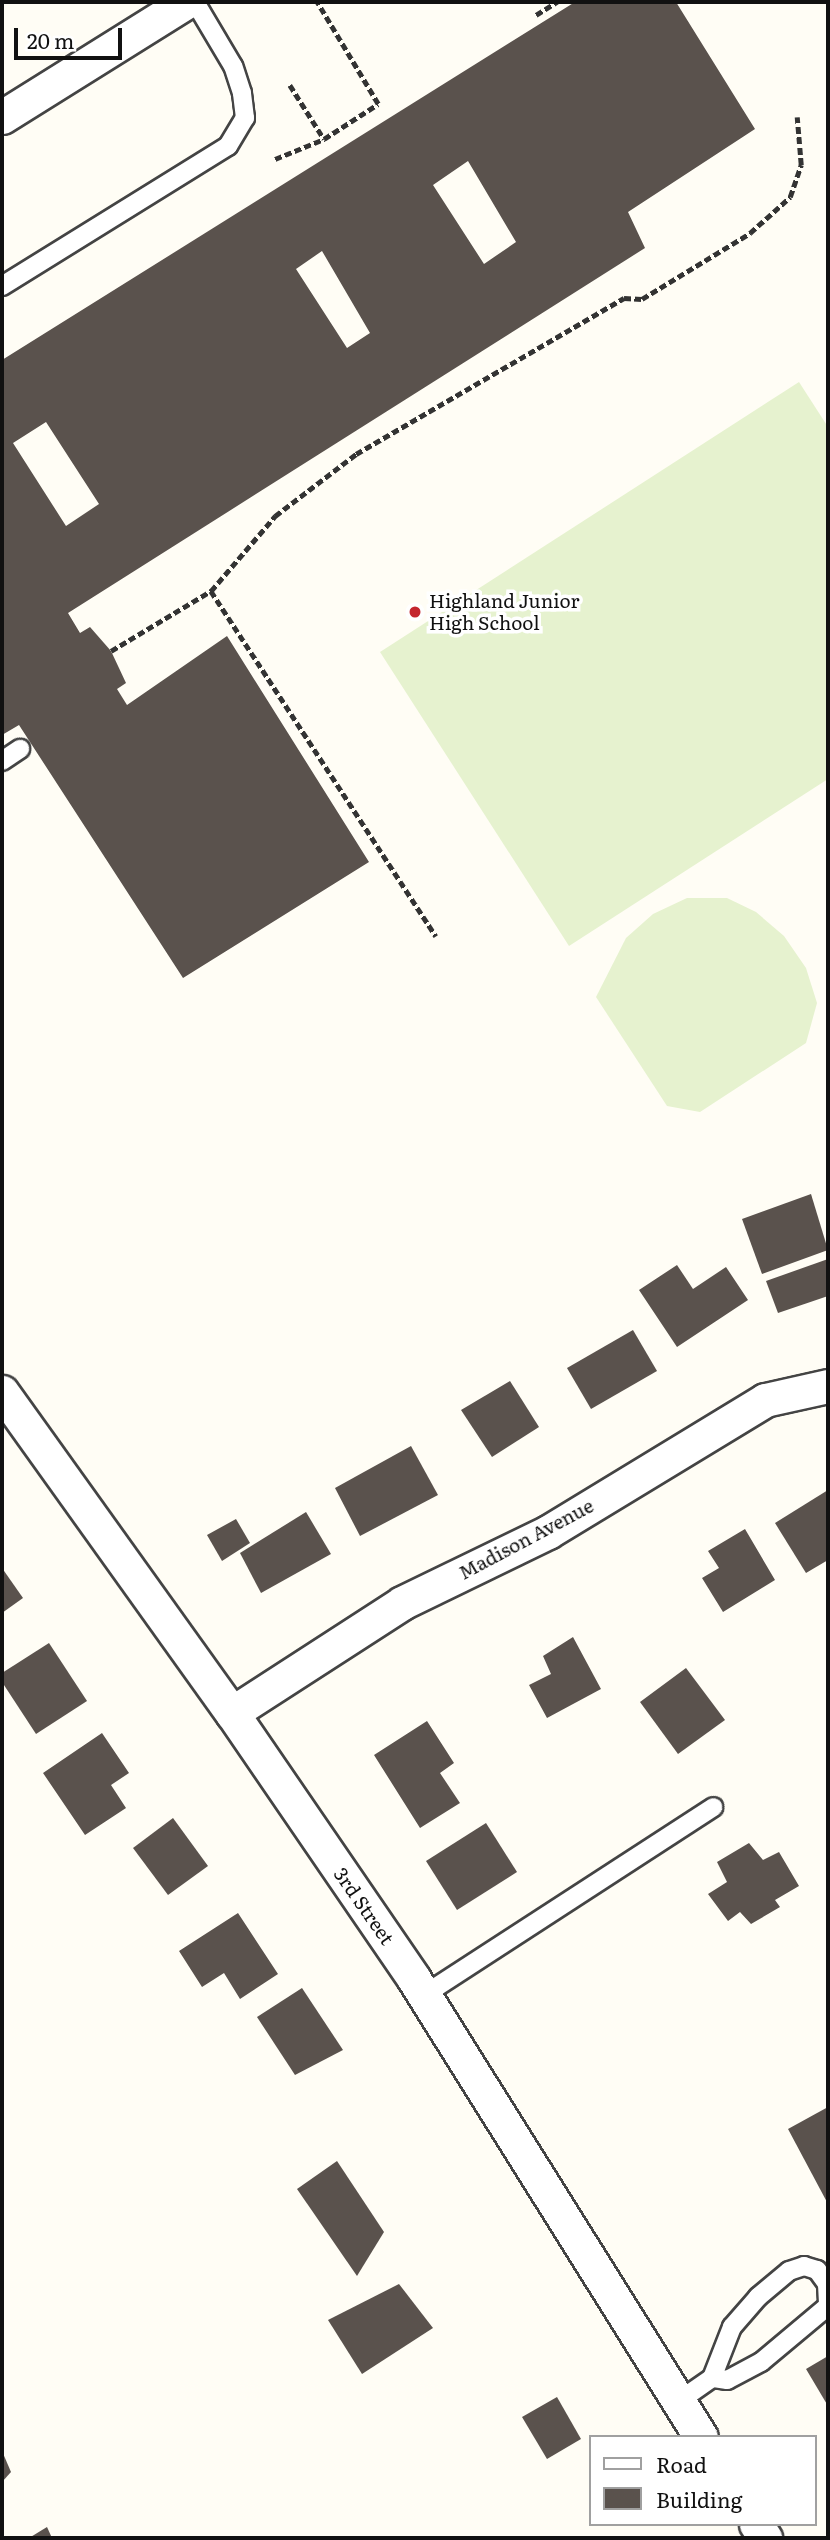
<!DOCTYPE html>
<style>
body{margin:0}
#map{position:relative;width:830px;height:2540px;overflow:hidden;background:#fffdf5;font-family:Literata,serif}
div>[style]{position:absolute}
.pitch>*{inset:0;background:#e6f2cf}
.building>*{inset:0;background:#5a524d}
.path>*{height:4.5px;margin-top:-2.25px;transform-origin:0;background:repeating-linear-gradient(90deg,#333 0 7px,transparent 0 10.5px)}
.roads{filter:drop-shadow(2px 0 #444) drop-shadow(-2px 0 #444) drop-shadow(0 2px #444) drop-shadow(0 -2px #444)}
.lane>*{height:18px;margin:-9px;padding:0 9px;transform-origin:9px;border-radius:9px;background:#fff}
.street>*{height:33px;margin:-16.5px;padding:0 16.5px;transform-origin:16.5px;border-radius:16.5px;background:#fff}
.dots>*{width:19px;height:19px;translate:-50% -50%;box-sizing:border-box;border:4px solid #fff;border-radius:50%}
span{translate:-50% -50%;white-space:nowrap;text-align:center;line-height:1.15;-webkit-text-stroke:7px #fff;paint-order:stroke}
.poi-label{font-size:19px;color:#111}
.left{translate:0 -50%;text-align:left}
.street-label{font-size:19px;color:#111}
.frame{position:absolute;inset:0;border:4px solid #111;pointer-events:none}
.legend{position:absolute;left:589px;top:2435px;width:228px;height:91px;box-sizing:border-box;background:#fff;border:2px solid #a0a0a0;margin:0;padding:9px 12px;list-style:none;font-size:21px;color:#111}
.legend li{display:flex;align-items:center;gap:14px;height:35px}
.legend b{width:35px;border:2px solid #a0a0a0}
.scale{position:absolute;left:14px;top:28px;width:108px;height:32px;box-sizing:border-box;border:4px solid #111;border-top:0;padding-left:9px;font-size:21px;line-height:24px;white-space:nowrap;color:#111;-webkit-text-stroke:5px #fff;paint-order:stroke}
</style>
<div id="map">
<div class="pitch">
<i style="clip-path:polygon(799px 382px,828px 427px,828px 779px,569px 946px,380px 652px)"></i>
<i style="clip-path:polygon(687px 898px,727px 898px,756px 912px,784px 936px,806px 968px,817px 1003px,806px 1043px,700px 1112px,667px 1106px,596px 997px,626px 938px,653px 914px)"></i>
</div>
<div class="building">
<i style="clip-path:polygon(evenodd,575px 2px,676px 2px,755px 129px,628px 212px,645px 248px,68px 613px,80px 633px,90px 627px,111px 651px,126px 683px,117px 689px,127px 705px,227px 636px,369px 862px,183px 978px,19px 725px,2px 735px,2px 360px,575px 2px,468px 161px,516px 242px,484px 264px,433px 185px,468px 161px,575px 2px,322px 251px,370px 333px,347px 348px,296px 269px,322px 251px,575px 2px,46px 422px,99px 504px,66px 526px,13px 443px,46px 422px)"></i>
<i style="clip-path:polygon(811px 1194px,828px 1250px,762px 1274px,742px 1219px)"></i>
<i style="clip-path:polygon(828px 1259px,828px 1296px,778px 1313px,766px 1281px)"></i>
<i style="clip-path:polygon(677px 1265px,693px 1289px,726px 1267px,748px 1300px,677px 1347px,639px 1290px)"></i>
<i style="clip-path:polygon(633px 1330px,657px 1371px,591px 1409px,567px 1368px)"></i>
<i style="clip-path:polygon(510px 1381px,539px 1427px,492px 1457px,461px 1410px)"></i>
<i style="clip-path:polygon(411px 1446px,438px 1495px,360px 1536px,335px 1488px)"></i>
<i style="clip-path:polygon(828px 1490px,828px 1560px,806px 1573px,775px 1523px)"></i>
<i style="clip-path:polygon(306px 1512px,331px 1554px,261px 1593px,240px 1553px)"></i>
<i style="clip-path:polygon(236px 1519px,250px 1543px,222px 1561px,207px 1535px)"></i>
<i style="clip-path:polygon(745px 1529px,775px 1580px,723px 1612px,702px 1578px,719px 1568px,708px 1551px)"></i>
<i style="clip-path:polygon(2px 1568px,23px 1598px,2px 1613px)"></i>
<i style="clip-path:polygon(573px 1637px,601px 1689px,547px 1718px,529px 1685px,551px 1674px,543px 1656px)"></i>
<i style="clip-path:polygon(49px 1643px,87px 1701px,36px 1734px,2px 1682px,2px 1673px)"></i>
<i style="clip-path:polygon(686px 1668px,725px 1720px,678px 1754px,640px 1702px)"></i>
<i style="clip-path:polygon(427px 1721px,454px 1763px,440px 1773px,460px 1803px,420px 1828px,374px 1755px)"></i>
<i style="clip-path:polygon(102px 1733px,129px 1773px,111px 1785px,126px 1808px,85px 1835px,43px 1773px)"></i>
<i style="clip-path:polygon(173px 1818px,208px 1866px,168px 1895px,133px 1848px)"></i>
<i style="clip-path:polygon(486px 1823px,517px 1872px,457px 1910px,426px 1861px)"></i>
<i style="clip-path:polygon(749px 1843px,763px 1860px,779px 1852px,799px 1886px,775px 1900px,780px 1907px,751px 1924px,740px 1912px,728px 1921px,708px 1894px,727px 1882px,717px 1862px)"></i>
<i style="clip-path:polygon(238px 1913px,278px 1974px,240px 1999px,224px 1973px,202px 1987px,179px 1951px)"></i>
<i style="clip-path:polygon(302px 1988px,343px 2050px,295px 2075px,257px 2017px)"></i>
<i style="clip-path:polygon(828px 2107px,828px 2204px,788px 2129px)"></i>
<i style="clip-path:polygon(337px 2161px,384px 2232px,357px 2276px,297px 2189px)"></i>
<i style="clip-path:polygon(399px 2284px,433px 2328px,362px 2374px,328px 2320px)"></i>
<i style="clip-path:polygon(828px 2356px,828px 2406px,806px 2369px)"></i>
<i style="clip-path:polygon(557px 2397px,581px 2439px,547px 2459px,522px 2417px)"></i>
<i style="clip-path:polygon(2px 2451px,11px 2472px,2px 2482px)"></i>
<i style="clip-path:polygon(47px 2527px,52px 2538px,29px 2538px)"></i>
</div>
<div class="path">
<i style="left:536px;top:15px;width:25px;rotate:-32deg"></i>
<i style="left:290px;top:85px;width:64px;rotate:57.8deg"></i>
<i style="left:275px;top:159px;width:53px;rotate:-22.2deg"></i>
<i style="left:324px;top:139px;width:64px;rotate:-32.9deg"></i>
<i style="left:378px;top:104px;width:119px;rotate:-120.9deg"></i>
<i style="left:211px;top:591px;width:412px;rotate:56.9deg"></i>
<i style="left:111px;top:651px;width:117px;rotate:-31deg"></i>
<i style="left:211px;top:591px;width:99px;rotate:-49.5deg"></i>
<i style="left:275px;top:516px;width:102px;rotate:-37.4deg"></i>
<i style="left:356px;top:454px;width:310px;rotate:-30.2deg"></i>
<i style="left:624px;top:298px;width:18px;rotate:3deg"></i>
<i style="left:642px;top:299px;width:127px;rotate:-31.4deg"></i>
<i style="left:750px;top:233px;width:54px;rotate:-42deg"></i>
<i style="left:790px;top:197px;width:34px;rotate:-71deg"></i>
<i style="left:801px;top:165px;width:48px;rotate:-94.8deg"></i>
</div>
<div class="roads">
<div class="lane">
<i style="left:2px;top:286px;width:266px;rotate:-31.8deg"></i>
<i style="left:228px;top:146px;width:33px;rotate:-59deg"></i>
<i style="left:245px;top:118px;width:25px;rotate:-97deg"></i>
<i style="left:242px;top:93px;width:28px;rotate:-108deg"></i>
<i style="left:233px;top:66px;width:74px;rotate:-120.7deg"></i>
<i style="left:2px;top:761px;width:22px;rotate:-34deg"></i>
<i style="left:424px;top:1995px;width:345px;rotate:-33deg"></i>
<i style="left:679px;top:2401px;width:40px;rotate:-34.9deg"></i>
<i style="left:712px;top:2378px;width:55px;rotate:-68.6deg"></i>
<i style="left:732px;top:2327px;width:40px;rotate:-49deg"></i>
<i style="left:758px;top:2297px;width:40px;rotate:-40deg"></i>
<i style="left:789px;top:2271px;width:16px;rotate:-18deg"></i>
<i style="left:804px;top:2266px;width:14px;rotate:17deg"></i>
<i style="left:817px;top:2270px;width:17px;rotate:54deg"></i>
<i style="left:827px;top:2284px;width:22px;rotate:87deg"></i>
<i style="left:828px;top:2306px;width:87px;rotate:140.1deg"></i>
<i style="left:761px;top:2362px;width:38px;rotate:152deg"></i>
<i style="left:727px;top:2380px;width:15px;rotate:-172deg"></i>
</div>
<div class="street">
<i style="left:2px;top:117px;width:217px;rotate:-32deg"></i>
<i style="left:2px;top:1392px;width:395px;rotate:54.4deg"></i>
<i style="left:232px;top:1713px;width:322px;rotate:55.6deg"></i>
<i style="left:414px;top:1979px;width:540px;rotate:57.93deg"></i>
<i style="left:232px;top:1713px;width:202px;rotate:-32.9deg"></i>
<i style="left:402px;top:1603px;width:162px;rotate:-25.9deg"></i>
<i style="left:548px;top:1532px;width:254px;rotate:-31.3deg"></i>
<i style="left:765px;top:1400px;width:65px;rotate:-12.5deg"></i>
<i style="left:756px;top:2524px;width:17px;rotate:57deg"></i>
</div>
</div>
<div class="dots">
<i style="left:415px;top:612px;background:#c4262e"></i>
</div>
<div class="poi-label">
<span class="left" style="left:429px;top:612px">Highland Junior<br>High School</span>
</div>
<div class="street-label">
<span style="left:526px;top:1539px;rotate:-28deg">Madison Avenue</span>
<span style="left:364px;top:1906px;rotate:55deg">3rd Street</span>
</div>
<div class="frame"></div>
<ul class="legend">
<li><b style="height:9px;background:#fff"></b>Road</li>
<li><b style="height:19px;background:#5a524d"></b>Building</li>
</ul>
<div class="scale">20 m</div>
</div>
